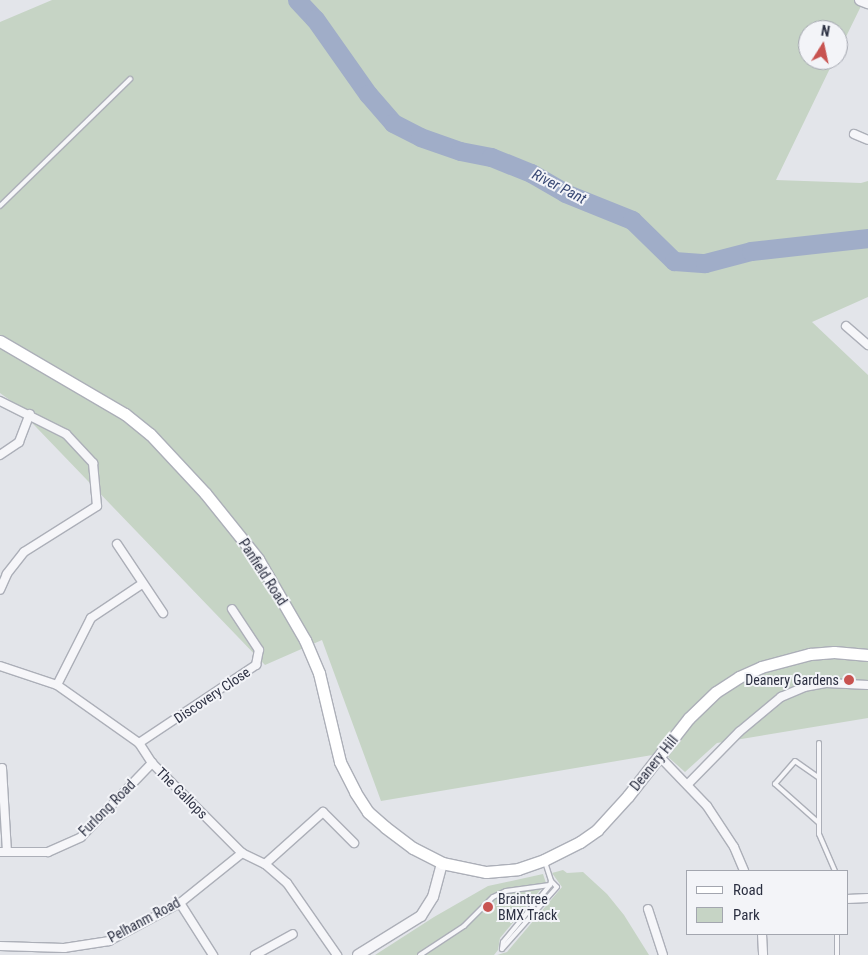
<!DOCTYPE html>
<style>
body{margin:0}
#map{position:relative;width:868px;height:955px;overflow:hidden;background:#e3e5ea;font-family:"Roboto Condensed",sans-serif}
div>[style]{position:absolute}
.green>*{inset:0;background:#c6d4c5}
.river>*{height:19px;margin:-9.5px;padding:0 9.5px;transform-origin:9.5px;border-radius:9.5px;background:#a0adc8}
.roads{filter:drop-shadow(1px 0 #acafb8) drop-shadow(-1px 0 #acafb8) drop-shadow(0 1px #acafb8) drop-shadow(0 -1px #acafb8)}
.service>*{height:4px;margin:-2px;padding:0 2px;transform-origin:2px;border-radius:2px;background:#f6f6f9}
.minor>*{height:8px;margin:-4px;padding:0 4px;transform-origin:4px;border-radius:4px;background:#f6f6f9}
.tertiary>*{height:10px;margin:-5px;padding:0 5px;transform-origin:5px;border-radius:5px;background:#f6f6f9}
.secondary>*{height:11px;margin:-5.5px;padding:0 5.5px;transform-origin:5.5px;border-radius:5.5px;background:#fff}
.dots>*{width:14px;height:14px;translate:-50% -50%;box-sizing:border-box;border:2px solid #f3f4f8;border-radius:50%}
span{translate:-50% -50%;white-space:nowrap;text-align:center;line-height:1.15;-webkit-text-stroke:4px #f3f4f8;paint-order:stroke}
.street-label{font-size:14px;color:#2c3042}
.poi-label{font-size:14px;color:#2c3042}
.right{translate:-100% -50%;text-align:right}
.left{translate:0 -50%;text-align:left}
.water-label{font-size:15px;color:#384874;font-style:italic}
.legend{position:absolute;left:686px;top:870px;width:162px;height:65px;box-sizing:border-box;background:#f3f4f8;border:1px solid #a3a6af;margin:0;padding:6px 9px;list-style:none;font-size:15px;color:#2c3042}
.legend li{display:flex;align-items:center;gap:10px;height:25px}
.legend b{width:25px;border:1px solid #a3a6af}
.north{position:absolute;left:798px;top:20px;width:50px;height:50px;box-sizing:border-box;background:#f3f4f8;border:1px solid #a3a6af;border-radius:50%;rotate:10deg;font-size:14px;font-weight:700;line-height:20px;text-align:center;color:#2c3042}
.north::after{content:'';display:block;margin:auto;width:18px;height:22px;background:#c85350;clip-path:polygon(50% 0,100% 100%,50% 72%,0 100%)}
</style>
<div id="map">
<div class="green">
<i style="clip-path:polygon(52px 0,864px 0,838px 53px,838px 30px,808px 30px,808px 60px,834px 60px,776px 180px,861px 183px,868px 181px,868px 297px,812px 322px,868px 375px,868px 718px,717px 743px,685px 772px,667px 756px,670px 752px,381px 801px,322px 640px,265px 665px,11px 401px,0 393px,0 22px)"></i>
<i style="clip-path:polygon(563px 870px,567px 873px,583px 872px,607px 894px,624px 915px,649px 955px,497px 955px,507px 952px,562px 887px,552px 873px)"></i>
<i style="clip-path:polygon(543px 874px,546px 883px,500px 938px,498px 950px,494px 955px,375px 955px,434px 917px,488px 886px)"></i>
</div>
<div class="river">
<i style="left:297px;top:0;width:26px;rotate:47deg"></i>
<i style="left:315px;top:19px;width:92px;rotate:54.8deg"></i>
<i style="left:368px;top:94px;width:38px;rotate:49deg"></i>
<i style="left:393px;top:123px;width:30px;rotate:27deg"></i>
<i style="left:420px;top:137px;width:42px;rotate:19.3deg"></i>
<i style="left:460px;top:151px;width:32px;rotate:11deg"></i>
<i style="left:491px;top:157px;width:43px;rotate:21.8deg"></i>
<i style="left:531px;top:173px;width:39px;rotate:30deg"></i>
<i style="left:565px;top:193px;width:72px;rotate:21.9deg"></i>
<i style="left:632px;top:220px;width:59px;rotate:44.3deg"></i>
<i style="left:674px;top:261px;width:31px;rotate:4deg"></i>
<i style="left:705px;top:263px;width:48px;rotate:-14.6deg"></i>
<i style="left:751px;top:251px;width:118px;rotate:-6.3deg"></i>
</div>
<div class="roads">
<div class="service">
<i style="left:0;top:206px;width:182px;rotate:-44.3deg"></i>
<i style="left:819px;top:743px;width:91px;rotate:90deg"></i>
<i style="left:819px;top:834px;width:40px;rotate:66.6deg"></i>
<i style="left:819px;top:823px;width:59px;rotate:-138.4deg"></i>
<i style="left:775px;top:784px;width:30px;rotate:-49deg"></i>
<i style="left:795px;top:761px;width:29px;rotate:35deg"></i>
<i style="left:545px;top:862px;width:20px;rotate:72deg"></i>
<i style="left:551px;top:881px;width:8px;rotate:45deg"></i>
<i style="left:557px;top:887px;width:83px;rotate:131.6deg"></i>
<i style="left:502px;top:949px;width:7px;rotate:-82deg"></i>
<i style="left:503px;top:942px;width:74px;rotate:-50.5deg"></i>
<i style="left:550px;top:885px;width:4px;rotate:-76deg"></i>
<i style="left:420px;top:955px;width:53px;rotate:-33.4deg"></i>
<i style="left:464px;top:926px;width:41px;rotate:-45deg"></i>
<i style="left:493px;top:897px;width:14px;rotate:-25deg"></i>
<i style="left:506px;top:891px;width:44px;rotate:-7.8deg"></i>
<i style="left:837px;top:955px;width:21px;rotate:-90deg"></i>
</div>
<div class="minor">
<i style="left:854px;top:134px;width:15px;rotate:23deg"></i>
<i style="left:846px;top:326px;width:29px;rotate:41deg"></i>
<i style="left:0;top:401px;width:74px;rotate:26.6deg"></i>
<i style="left:66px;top:434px;width:40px;rotate:47deg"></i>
<i style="left:93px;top:463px;width:43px;rotate:84.7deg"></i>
<i style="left:97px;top:506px;width:86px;rotate:147.8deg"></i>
<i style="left:24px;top:552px;width:28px;rotate:128deg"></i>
<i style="left:7px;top:574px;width:17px;rotate:114deg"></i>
<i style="left:0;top:455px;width:23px;rotate:-34deg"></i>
<i style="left:19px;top:442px;width:30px;rotate:-69deg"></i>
<i style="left:117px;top:544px;width:83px;rotate:56.3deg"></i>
<i style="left:0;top:666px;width:60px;rotate:18.4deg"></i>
<i style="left:57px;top:685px;width:100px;rotate:35.3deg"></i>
<i style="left:139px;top:743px;width:24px;rotate:57deg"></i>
<i style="left:152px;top:763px;width:127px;rotate:45deg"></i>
<i style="left:242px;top:853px;width:25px;rotate:26deg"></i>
<i style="left:265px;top:864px;width:29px;rotate:41deg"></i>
<i style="left:287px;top:883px;width:88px;rotate:55.2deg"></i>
<i style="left:57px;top:685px;width:75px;rotate:-63.1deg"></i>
<i style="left:91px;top:618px;width:61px;rotate:-33.7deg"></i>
<i style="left:139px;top:743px;width:141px;rotate:-33.7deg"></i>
<i style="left:256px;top:665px;width:15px;rotate:-79deg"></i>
<i style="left:259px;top:650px;width:49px;rotate:-123.4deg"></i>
<i style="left:660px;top:757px;width:68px;rotate:46.2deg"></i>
<i style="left:707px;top:806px;width:49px;rotate:56.6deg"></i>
<i style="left:734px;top:847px;width:26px;rotate:67deg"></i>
<i style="left:2px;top:768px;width:84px;rotate:86.6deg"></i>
<i style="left:688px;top:784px;width:73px;rotate:-45.6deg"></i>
<i style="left:739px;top:732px;width:55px;rotate:-39.8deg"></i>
<i style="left:781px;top:697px;width:25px;rotate:-23deg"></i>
<i style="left:804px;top:687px;width:22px;rotate:-10deg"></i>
<i style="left:826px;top:683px;width:42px;rotate:2.7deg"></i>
<i style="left:0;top:852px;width:48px"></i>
<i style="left:48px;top:852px;width:36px;rotate:-24deg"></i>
<i style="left:81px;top:837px;width:103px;rotate:-46.2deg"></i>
<i style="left:265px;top:864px;width:78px;rotate:-41.9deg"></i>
<i style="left:323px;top:812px;width:44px;rotate:45deg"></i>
<i style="left:847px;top:899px;width:21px;rotate:-3deg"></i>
<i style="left:180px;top:903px;width:62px;rotate:57.6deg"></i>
<i style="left:648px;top:909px;width:48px;rotate:71.9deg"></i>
<i style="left:762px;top:934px;width:21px;rotate:87deg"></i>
<i style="left:0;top:946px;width:64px;rotate:1.8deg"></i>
<i style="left:64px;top:948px;width:46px;rotate:-8.8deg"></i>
<i style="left:109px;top:941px;width:81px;rotate:-28.2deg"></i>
<i style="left:180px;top:903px;width:80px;rotate:-38.9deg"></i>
<i style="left:255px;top:955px;width:43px;rotate:-28.9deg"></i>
</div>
<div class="tertiary">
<i style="left:860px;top:0;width:9px;rotate:21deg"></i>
<i style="left:358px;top:955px;width:74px;rotate:-31.8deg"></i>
<i style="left:421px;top:916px;width:22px;rotate:-58deg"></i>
<i style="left:433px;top:897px;width:35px;rotate:-75deg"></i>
</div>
<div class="secondary">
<i style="left:0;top:341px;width:145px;rotate:30.3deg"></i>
<i style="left:125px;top:414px;width:32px;rotate:39deg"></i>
<i style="left:150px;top:434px;width:81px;rotate:47deg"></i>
<i style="left:205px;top:493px;width:85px;rotate:51.2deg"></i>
<i style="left:258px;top:559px;width:94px;rotate:59.9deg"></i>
<i style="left:305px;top:640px;width:36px;rotate:67deg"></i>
<i style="left:319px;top:673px;width:91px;rotate:76.7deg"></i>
<i style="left:340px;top:762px;width:34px;rotate:63deg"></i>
<i style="left:355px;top:792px;width:24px;rotate:57deg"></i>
<i style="left:368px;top:812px;width:23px;rotate:41deg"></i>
<i style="left:385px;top:827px;width:35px;rotate:37deg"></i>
<i style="left:413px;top:848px;width:33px;rotate:27deg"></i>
<i style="left:442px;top:863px;width:45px;rotate:11.6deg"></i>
<i style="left:486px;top:872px;width:32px;rotate:-5deg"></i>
<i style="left:518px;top:869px;width:28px;rotate:-19deg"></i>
<i style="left:544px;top:860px;width:40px;rotate:-26.6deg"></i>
<i style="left:580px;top:842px;width:21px;rotate:-35deg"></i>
<i style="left:597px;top:830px;width:46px;rotate:-47.6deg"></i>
<i style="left:628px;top:796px;width:99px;rotate:-52deg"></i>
<i style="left:689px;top:718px;width:37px;rotate:-44deg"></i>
<i style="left:716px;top:692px;width:27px;rotate:-33deg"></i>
<i style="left:739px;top:677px;width:24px;rotate:-24deg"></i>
<i style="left:761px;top:667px;width:51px;rotate:-14.9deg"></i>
<i style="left:810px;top:654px;width:24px;rotate:-5deg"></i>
<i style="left:834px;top:652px;width:34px;rotate:5deg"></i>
</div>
</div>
<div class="dots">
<i style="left:849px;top:680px;background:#c85350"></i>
<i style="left:488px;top:907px;background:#c85350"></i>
</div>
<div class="street-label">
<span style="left:263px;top:572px;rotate:57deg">Panfield Road</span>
<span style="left:212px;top:695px;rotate:-34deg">Discovery Close</span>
<span style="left:654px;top:763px;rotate:-51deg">Deanery Hill</span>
<span style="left:182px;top:793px;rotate:45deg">The Gallops</span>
<span style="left:107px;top:808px;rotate:-45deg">Furlong Road</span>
<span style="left:144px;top:920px;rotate:-28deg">Pelhanm Road</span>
</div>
<div class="poi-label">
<span class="right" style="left:839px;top:680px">Deanery Gardens</span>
<span class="left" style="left:498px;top:907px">Braintree<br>BMX Track</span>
</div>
<div class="water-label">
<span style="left:559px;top:187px;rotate:27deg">River Pant</span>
</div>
<ul class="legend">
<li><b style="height:6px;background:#fff"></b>Road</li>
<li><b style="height:14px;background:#c6d4c5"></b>Park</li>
</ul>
<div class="north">N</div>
</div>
